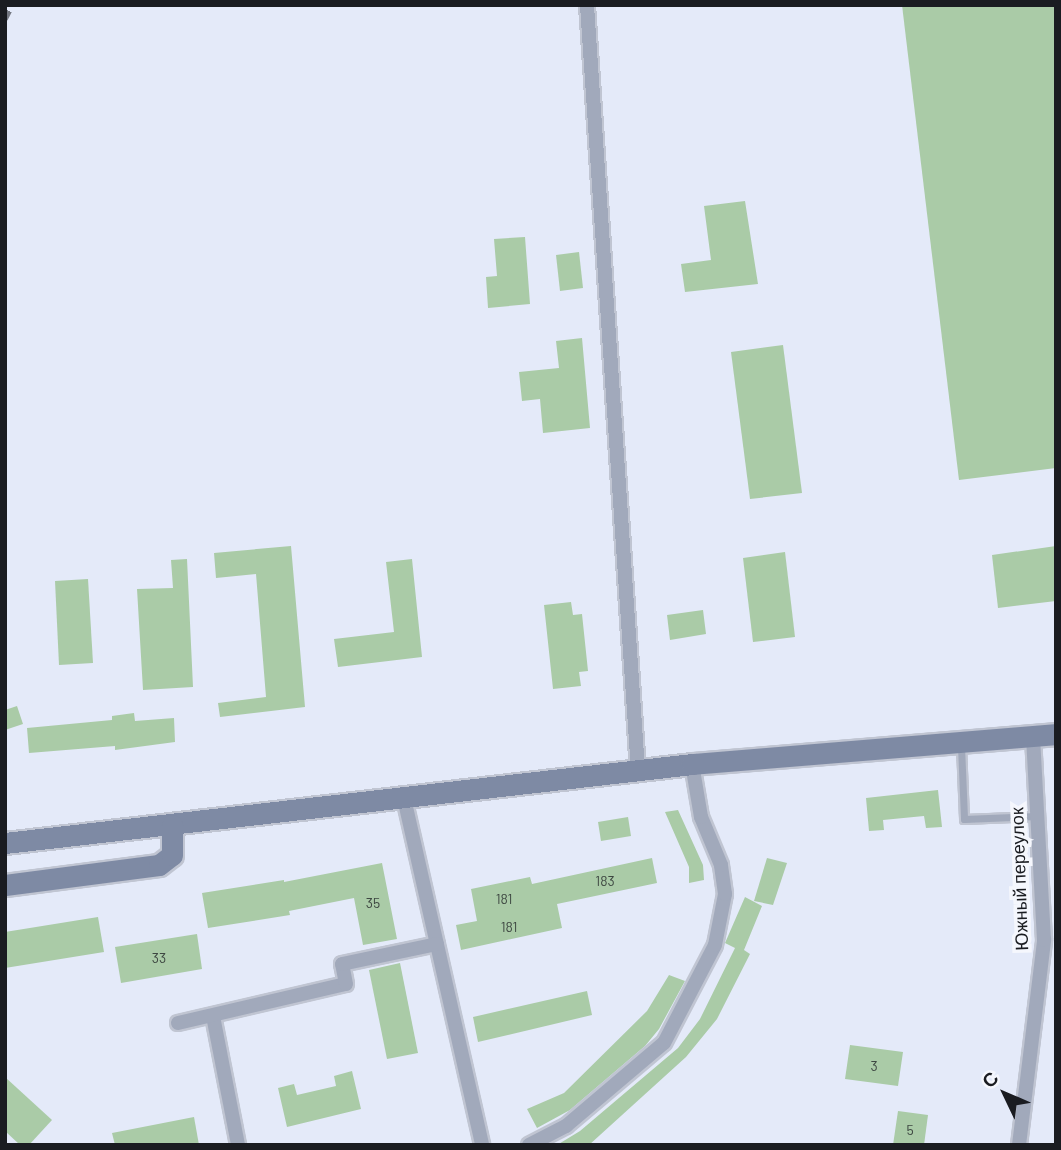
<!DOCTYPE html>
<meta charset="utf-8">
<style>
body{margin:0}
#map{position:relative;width:1061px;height:1150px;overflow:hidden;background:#e4eaf9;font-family:Barlow,sans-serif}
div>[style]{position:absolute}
.building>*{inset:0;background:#aacba7}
.roads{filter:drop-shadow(2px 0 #c0c5d2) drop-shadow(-2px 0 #c0c5d2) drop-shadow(0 2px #c0c5d2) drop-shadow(0 -2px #c0c5d2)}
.service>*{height:7px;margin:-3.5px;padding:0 3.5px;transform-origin:3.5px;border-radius:3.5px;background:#a1a9bb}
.minor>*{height:14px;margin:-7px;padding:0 7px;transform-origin:7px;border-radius:7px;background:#a1a9bb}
.secondary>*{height:21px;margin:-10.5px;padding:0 10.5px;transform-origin:10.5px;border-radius:10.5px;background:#7e8aa4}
.rail>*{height:4.5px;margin-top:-2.25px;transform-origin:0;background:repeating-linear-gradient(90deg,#747882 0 9px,transparent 0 18px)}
span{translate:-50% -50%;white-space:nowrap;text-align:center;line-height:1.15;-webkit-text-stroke:7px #f5f7fd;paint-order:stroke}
.number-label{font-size:14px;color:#3e4842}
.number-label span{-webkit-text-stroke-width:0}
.street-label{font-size:18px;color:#1a1c21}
.frame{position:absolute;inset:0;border:7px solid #1a1c21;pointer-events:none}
.north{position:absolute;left:970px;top:1059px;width:70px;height:70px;-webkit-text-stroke:5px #f5f7fd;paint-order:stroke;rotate:314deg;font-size:19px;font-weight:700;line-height:28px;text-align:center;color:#1a1c21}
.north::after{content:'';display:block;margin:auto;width:24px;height:32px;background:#1a1c21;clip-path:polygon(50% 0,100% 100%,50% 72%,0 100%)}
</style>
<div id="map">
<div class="building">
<i style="clip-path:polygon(902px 5px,1056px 5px,1056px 468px,959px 480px)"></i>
<i style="clip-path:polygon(745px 201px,758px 284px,685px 292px,681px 264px,711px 260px,704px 206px)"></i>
<i style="clip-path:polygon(525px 237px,530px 304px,488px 308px,486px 277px,497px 276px,494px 239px)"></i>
<i style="clip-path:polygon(579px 252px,583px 288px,560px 291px,556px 255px)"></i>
<i style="clip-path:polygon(582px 338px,590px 428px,543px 433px,540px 399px,522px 401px,519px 372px,559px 368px,556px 341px)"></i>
<i style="clip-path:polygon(783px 345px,802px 493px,750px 499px,731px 352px)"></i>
<i style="clip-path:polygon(291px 546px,305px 707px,220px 717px,218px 703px,266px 697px,256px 574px,216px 578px,214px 553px)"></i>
<i style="clip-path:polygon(1056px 546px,1056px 601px,998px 608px,992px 555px)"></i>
<i style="clip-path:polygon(785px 552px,795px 637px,753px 642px,743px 558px)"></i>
<i style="clip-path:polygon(187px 559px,193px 687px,143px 690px,137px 589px,173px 588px,171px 560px)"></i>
<i style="clip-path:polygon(412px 559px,422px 657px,338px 667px,334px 639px,394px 632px,386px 562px)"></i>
<i style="clip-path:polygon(88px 579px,93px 663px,59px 665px,55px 581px)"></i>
<i style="clip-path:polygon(571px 602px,573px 615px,582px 614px,588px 671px,579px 672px,581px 686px,553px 689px,544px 605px)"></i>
<i style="clip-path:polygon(703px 610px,706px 634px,670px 640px,667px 615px)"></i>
<i style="clip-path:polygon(17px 706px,23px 724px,5px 730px,5px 710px)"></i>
<i style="clip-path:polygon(134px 713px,135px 721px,174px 718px,175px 742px,115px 750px,115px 746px,29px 753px,27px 728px,112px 720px,112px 716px)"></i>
<i style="clip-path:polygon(938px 790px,942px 827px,926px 828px,924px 816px,883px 820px,884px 830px,869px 831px,866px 798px)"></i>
<i style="clip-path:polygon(678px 810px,703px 865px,704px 880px,689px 883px,689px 867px,665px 812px)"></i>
<i style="clip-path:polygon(628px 817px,631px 836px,601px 841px,598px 822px)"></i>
<i style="clip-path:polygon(652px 858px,657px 883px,557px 904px,562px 928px,461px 950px,456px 925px,477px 921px,471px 889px,530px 877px,532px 884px)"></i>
<i style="clip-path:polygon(767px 858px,787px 863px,773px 905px,754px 901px)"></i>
<i style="clip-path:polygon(382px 863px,397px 939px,363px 945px,354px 898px,289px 911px,290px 915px,208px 928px,202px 893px,284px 880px,284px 882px)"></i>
<i style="clip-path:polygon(745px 897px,762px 906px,744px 950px,750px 954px,717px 1019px,686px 1057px,589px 1145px,557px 1145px,580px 1131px,678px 1048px,700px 1019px,735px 948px,725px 943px)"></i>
<i style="clip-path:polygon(98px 917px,104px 952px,5px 968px,5px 932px)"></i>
<i style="clip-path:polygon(197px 934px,202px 969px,121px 983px,115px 947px)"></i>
<i style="clip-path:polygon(400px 963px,418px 1053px,387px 1059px,369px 970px)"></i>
<i style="clip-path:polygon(669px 975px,685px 981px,659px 1029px,645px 1046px,570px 1110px,537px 1128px,527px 1109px,564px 1093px,647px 1011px)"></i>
<i style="clip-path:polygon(587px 991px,592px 1015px,478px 1042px,473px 1017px)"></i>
<i style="clip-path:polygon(850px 1045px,903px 1052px,898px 1086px,845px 1079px)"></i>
<i style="clip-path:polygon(352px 1071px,361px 1109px,287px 1127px,278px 1088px,294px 1084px,297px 1095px,336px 1086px,334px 1076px)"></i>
<i style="clip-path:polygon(5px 1077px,52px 1120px,29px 1145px,20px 1145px,5px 1131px)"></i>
<i style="clip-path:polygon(898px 1111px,928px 1115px,924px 1145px,893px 1145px)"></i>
<i style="clip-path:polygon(194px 1117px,199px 1145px,115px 1145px,112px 1133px)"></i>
</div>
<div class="roads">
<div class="service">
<i style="left:961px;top:746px;width:73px;rotate:87.6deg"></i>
<i style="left:964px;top:819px;width:73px;rotate:-2.4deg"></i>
</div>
<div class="minor">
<i style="left:587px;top:5px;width:768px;rotate:86.19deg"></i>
<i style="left:404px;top:798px;width:356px;rotate:77.3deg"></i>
<i style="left:213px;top:1016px;width:131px;rotate:79deg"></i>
<i style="left:178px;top:1023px;width:172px;rotate:-13.1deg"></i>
<i style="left:346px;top:984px;width:20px;rotate:-101deg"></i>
<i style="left:342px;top:964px;width:97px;rotate:-11.9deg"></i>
<i style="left:529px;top:1145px;width:42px;rotate:-27.2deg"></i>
<i style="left:566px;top:1126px;width:128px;rotate:-40.3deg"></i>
<i style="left:664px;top:1043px;width:110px;rotate:-62.5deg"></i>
<i style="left:715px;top:945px;width:52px;rotate:-78.9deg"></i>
<i style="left:725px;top:894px;width:29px;rotate:-98deg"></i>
<i style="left:721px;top:865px;width:52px;rotate:-112.6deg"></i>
<i style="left:701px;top:817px;width:54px;rotate:-99.6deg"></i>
<i style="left:1019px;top:1145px;width:207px;rotate:-83deg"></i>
<i style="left:1044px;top:940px;width:203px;rotate:-93.1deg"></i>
</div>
<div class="secondary">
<i style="left:5px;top:843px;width:692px;rotate:-6.56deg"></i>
<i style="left:692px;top:764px;width:365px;rotate:-4.7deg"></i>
<i style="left:5px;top:885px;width:155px;rotate:-7.4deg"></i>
<i style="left:159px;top:865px;width:16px;rotate:-38deg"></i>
<i style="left:172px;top:855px;width:30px;rotate:-90deg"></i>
</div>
</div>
<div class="rail">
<i style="left:5px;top:19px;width:16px;rotate:-63deg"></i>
</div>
<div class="number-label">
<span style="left:605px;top:881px">183</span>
<span style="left:504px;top:899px">181</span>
<span style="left:373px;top:903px">35</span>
<span style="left:509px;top:927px">181</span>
<span style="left:159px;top:958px">33</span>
<span style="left:874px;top:1066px">3</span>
<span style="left:910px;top:1130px">5</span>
</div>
<div class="street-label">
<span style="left:1019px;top:879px;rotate:-92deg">Южный переулок</span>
</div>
<div class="frame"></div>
<div class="north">С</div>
</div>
